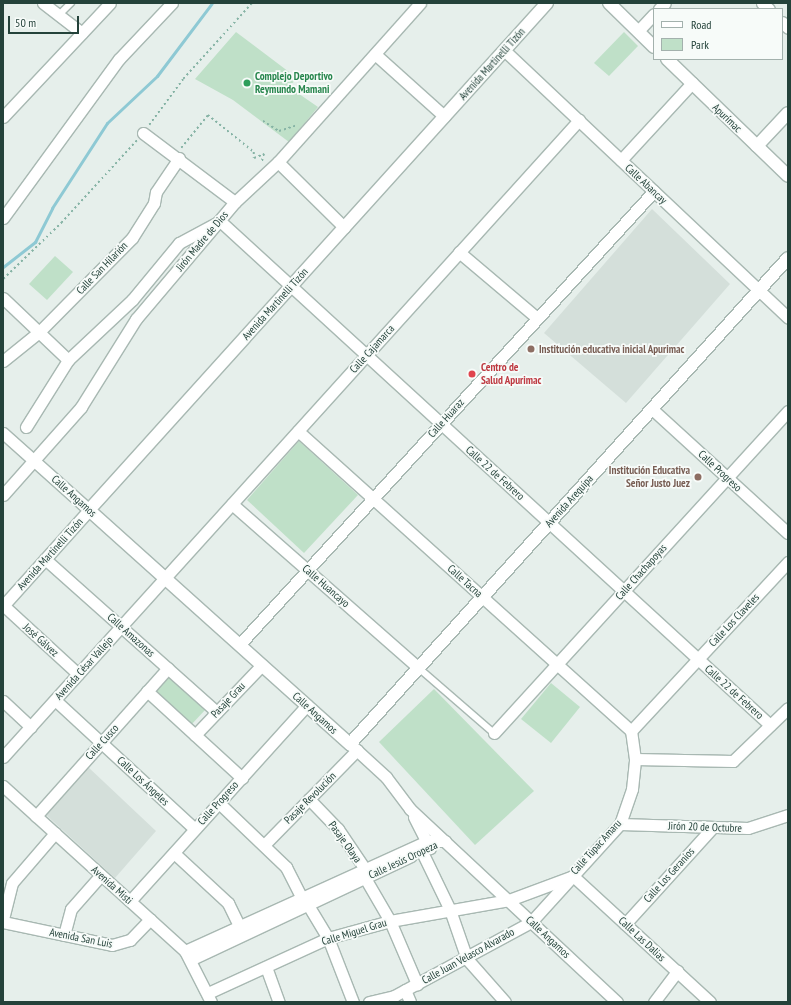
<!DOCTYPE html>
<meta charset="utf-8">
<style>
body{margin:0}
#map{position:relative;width:791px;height:1005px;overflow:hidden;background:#e6efeb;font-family:"PT Sans Narrow",sans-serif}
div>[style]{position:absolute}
.built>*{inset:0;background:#d4dfda}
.green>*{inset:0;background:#bfe0c8}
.stream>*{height:3px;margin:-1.5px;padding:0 1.5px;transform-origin:1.5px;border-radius:1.5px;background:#8ec9d4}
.path>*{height:1.5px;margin-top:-0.75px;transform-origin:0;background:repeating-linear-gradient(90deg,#86b3a5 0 2px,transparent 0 5px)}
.roads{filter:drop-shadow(1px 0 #a8b8b2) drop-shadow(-1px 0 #a8b8b2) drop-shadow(0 1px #a8b8b2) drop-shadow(0 -1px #a8b8b2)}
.service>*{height:5.5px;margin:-2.75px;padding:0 2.75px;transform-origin:2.75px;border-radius:2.75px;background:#fff}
.minor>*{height:11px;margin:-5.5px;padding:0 5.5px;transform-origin:5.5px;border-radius:5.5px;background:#fff}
.tertiary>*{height:12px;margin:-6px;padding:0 6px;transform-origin:6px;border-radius:6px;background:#fff}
.dots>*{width:11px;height:11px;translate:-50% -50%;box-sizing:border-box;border:2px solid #f7fbf9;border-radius:50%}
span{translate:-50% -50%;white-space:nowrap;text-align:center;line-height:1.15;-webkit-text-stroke:3.5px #f7fbf9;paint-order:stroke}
.street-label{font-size:11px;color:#24423a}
.leisure-label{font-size:11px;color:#27864d;font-weight:700}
.left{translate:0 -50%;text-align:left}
.education-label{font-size:11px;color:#785e54;font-weight:700}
.right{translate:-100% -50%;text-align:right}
.health-label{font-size:11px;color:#be3a42;font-weight:700}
.frame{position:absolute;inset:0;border:4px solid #24423a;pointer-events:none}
.legend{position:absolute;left:653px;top:8px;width:130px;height:52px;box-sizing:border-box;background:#f7fbf9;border:1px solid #a3b1ad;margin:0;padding:5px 7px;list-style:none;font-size:12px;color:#24423a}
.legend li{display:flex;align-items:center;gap:8px;height:20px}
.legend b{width:20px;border:1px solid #a3b1ad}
.scale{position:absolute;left:8px;top:16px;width:71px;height:18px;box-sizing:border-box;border:2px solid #24423a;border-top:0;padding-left:5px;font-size:12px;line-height:14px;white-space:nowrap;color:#24423a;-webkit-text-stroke:3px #f7fbf9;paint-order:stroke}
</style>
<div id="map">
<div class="built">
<i style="clip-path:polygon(652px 209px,730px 284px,626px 403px,544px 333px)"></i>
<i style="clip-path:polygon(87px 766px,156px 831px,115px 878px,44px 813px)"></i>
</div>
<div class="green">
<i style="clip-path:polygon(236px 32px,297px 78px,289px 87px,318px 107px,289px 142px,233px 100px,195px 79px)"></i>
<i style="clip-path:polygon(624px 32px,638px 46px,609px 76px,594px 63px)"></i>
<i style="clip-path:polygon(55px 256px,73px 272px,47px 300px,29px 284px)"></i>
<i style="clip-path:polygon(299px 441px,358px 495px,304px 553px,247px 500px)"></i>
<i style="clip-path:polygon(168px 675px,206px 709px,191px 725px,156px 692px)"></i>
<i style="clip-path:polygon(551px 683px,580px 707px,551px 743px,521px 719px)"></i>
<i style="clip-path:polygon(434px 689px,534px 791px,475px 845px,379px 742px)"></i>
</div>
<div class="stream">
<i style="left:3px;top:267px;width:41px;rotate:-38deg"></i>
<i style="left:35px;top:242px;width:38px;rotate:-63deg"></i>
<i style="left:52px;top:208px;width:101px;rotate:-57.1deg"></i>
<i style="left:107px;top:123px;width:69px;rotate:-43.2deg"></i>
<i style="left:157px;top:76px;width:91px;rotate:-53deg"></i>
</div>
<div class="path">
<i style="left:263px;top:121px;width:19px;rotate:32deg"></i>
<i style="left:279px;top:131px;width:19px;rotate:-18deg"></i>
<i style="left:149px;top:125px;width:57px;rotate:-53.5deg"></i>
<i style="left:183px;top:79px;width:103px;rotate:-47.8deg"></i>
<i style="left:181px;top:148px;width:43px;rotate:-50.7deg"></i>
<i style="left:208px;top:115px;width:59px;rotate:38.8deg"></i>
<i style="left:254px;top:152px;width:6px;rotate:90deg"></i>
<i style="left:254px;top:158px;width:11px;rotate:-22deg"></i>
<i style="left:264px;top:154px;width:8px;rotate:104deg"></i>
<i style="left:3px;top:279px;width:81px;rotate:-44deg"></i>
<i style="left:61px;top:223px;width:113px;rotate:-47.5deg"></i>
</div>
<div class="roads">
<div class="service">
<i style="left:59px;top:15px;width:17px;rotate:-45deg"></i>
<i style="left:419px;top:668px;width:99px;rotate:40.9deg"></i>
</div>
<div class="minor">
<i style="left:43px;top:3px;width:49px;rotate:37.6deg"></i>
<i style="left:762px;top:3px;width:9px;rotate:41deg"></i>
<i style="left:659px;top:9px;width:8px;rotate:-45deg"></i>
<i style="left:782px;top:22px;width:8px;rotate:45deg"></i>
<i style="left:638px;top:31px;width:23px;rotate:-47deg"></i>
<i style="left:504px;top:50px;width:390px;rotate:43.3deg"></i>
<i style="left:375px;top:54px;width:93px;rotate:41.9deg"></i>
<i style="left:3px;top:117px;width:156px;rotate:-46.8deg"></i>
<i style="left:143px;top:133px;width:115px;rotate:36.9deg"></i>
<i style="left:621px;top:160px;width:105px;rotate:-47.3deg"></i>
<i style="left:278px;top:162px;width:93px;rotate:44.6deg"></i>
<i style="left:3px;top:218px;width:197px;rotate:-53.9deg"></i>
<i style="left:119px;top:59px;width:77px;rotate:-46.6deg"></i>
<i style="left:459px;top:252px;width:102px;rotate:40.2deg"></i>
<i style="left:3px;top:298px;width:90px;rotate:43.6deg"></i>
<i style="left:3px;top:361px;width:46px;rotate:-38.9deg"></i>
<i style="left:39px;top:332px;width:132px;rotate:-45.3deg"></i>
<i style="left:132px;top:238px;width:41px;rotate:-57.8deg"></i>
<i style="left:154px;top:203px;width:11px;rotate:-80deg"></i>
<i style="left:156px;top:192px;width:41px;rotate:-55.9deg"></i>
<i style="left:652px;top:409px;width:184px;rotate:42.4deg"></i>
<i style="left:26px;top:427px;width:79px;rotate:-57.9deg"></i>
<i style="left:68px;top:360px;width:88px;rotate:-43.2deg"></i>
<i style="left:132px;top:300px;width:74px;rotate:-50.5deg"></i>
<i style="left:179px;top:243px;width:47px;rotate:-28.2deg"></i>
<i style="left:220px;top:221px;width:746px;rotate:42.5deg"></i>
<i style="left:298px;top:431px;width:448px;rotate:42deg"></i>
<i style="left:3px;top:433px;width:115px;rotate:41.8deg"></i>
<i style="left:89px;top:510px;width:129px;rotate:131.9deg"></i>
<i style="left:3px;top:495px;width:118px;rotate:-48.4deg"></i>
<i style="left:81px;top:407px;width:104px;rotate:-58deg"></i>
<i style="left:136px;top:319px;width:153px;rotate:-49.8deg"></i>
<i style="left:235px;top:202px;width:59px;rotate:-42.9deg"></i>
<i style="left:278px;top:162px;width:213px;rotate:-48.2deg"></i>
<i style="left:232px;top:504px;width:249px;rotate:41.3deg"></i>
<i style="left:45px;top:559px;width:230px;rotate:41.7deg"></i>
<i style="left:3px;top:605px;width:102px;rotate:42.6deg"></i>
<i style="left:239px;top:645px;width:615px;rotate:-47.57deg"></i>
<i style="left:147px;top:691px;width:129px;rotate:42.5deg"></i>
<i style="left:55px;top:700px;width:190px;rotate:42.7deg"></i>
<i style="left:3px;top:701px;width:38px;rotate:43deg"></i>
<i style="left:631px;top:731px;width:231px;rotate:-47.1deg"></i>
<i style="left:494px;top:733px;width:436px;rotate:-47.6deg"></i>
<i style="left:195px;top:735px;width:97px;rotate:-46.3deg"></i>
<i style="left:350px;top:744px;width:49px;rotate:42.5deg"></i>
<i style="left:386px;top:777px;width:40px;rotate:53deg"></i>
<i style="left:410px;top:809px;width:283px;rotate:43deg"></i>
<i style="left:3px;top:757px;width:859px;rotate:-47.88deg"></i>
<i style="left:635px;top:759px;width:98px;rotate:1.2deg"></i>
<i style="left:733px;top:761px;width:76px;rotate:-43.9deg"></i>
<i style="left:3px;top:786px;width:246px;rotate:42.2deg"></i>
<i style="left:185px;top:951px;width:57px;rotate:63deg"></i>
<i style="left:309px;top:799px;width:42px;rotate:46deg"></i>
<i style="left:338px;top:829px;width:48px;rotate:56deg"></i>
<i style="left:219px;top:803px;width:93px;rotate:43.7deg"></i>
<i style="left:286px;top:867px;width:35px;rotate:63deg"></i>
<i style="left:36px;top:816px;width:198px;rotate:-48.3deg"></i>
<i style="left:414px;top:817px;width:35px;rotate:63deg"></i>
<i style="left:620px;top:824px;width:128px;rotate:1.8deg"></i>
<i style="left:748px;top:828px;width:42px;rotate:-18deg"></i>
<i style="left:264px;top:845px;width:133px;rotate:-45.6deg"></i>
<i style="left:422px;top:852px;width:64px;rotate:64.2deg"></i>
<i style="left:450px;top:910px;width:52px;rotate:70.9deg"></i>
<i style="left:467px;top:959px;width:57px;rotate:48.5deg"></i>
<i style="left:174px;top:853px;width:74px;rotate:42.8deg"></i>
<i style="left:228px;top:903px;width:25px;rotate:64deg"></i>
<i style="left:573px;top:876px;width:186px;rotate:42.6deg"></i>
<i style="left:365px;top:878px;width:50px;rotate:59.8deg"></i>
<i style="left:390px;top:921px;width:69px;rotate:66.8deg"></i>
<i style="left:130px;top:901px;width:264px;rotate:-47.9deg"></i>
<i style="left:308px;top:905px;width:39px;rotate:59deg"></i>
<i style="left:328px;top:938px;width:69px;rotate:68.7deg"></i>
<i style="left:3px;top:919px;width:37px;rotate:-76deg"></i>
<i style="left:12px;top:883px;width:66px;rotate:-49.3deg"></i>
<i style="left:3px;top:922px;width:111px;rotate:11.9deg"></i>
<i style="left:112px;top:945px;width:19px;rotate:-16deg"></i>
<i style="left:130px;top:940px;width:29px;rotate:-46deg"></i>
<i style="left:625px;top:924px;width:131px;rotate:-47.8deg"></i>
<i style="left:64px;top:935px;width:27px;rotate:-75deg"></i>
<i style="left:71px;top:909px;width:45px;rotate:-48.6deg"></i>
<i style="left:185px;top:951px;width:266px;rotate:-24.4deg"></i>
<i style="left:427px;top:841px;width:18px"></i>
<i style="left:192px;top:959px;width:242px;rotate:-25.2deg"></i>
<i style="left:266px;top:967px;width:37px;rotate:70deg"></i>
<i style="left:405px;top:990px;width:13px;rotate:67deg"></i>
<i style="left:208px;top:993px;width:132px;rotate:-24.6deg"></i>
<i style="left:328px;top:938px;width:64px;rotate:-15.3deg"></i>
<i style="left:390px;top:921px;width:121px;rotate:-10deg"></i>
<i style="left:509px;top:900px;width:66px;rotate:-20.4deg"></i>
<i style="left:369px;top:1002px;width:26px;rotate:-13deg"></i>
<i style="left:394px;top:996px;width:156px;rotate:-28.4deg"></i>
<i style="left:531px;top:922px;width:132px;rotate:-47.8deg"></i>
<i style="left:620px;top:824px;width:37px;rotate:-71deg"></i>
<i style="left:632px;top:789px;width:30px;rotate:-84deg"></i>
<i style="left:635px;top:759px;width:28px;rotate:-98deg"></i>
<i style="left:654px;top:1002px;width:39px;rotate:-53deg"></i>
</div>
<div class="tertiary">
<i style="left:547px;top:3px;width:683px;rotate:132.09deg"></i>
<i style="left:89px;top:510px;width:351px;rotate:41.9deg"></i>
<i style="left:350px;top:744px;width:654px;rotate:-47.97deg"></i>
<i style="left:609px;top:3px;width:63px;rotate:44.4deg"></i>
<i style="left:667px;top:59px;width:168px;rotate:44deg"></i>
<i style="left:757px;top:146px;width:45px;rotate:-46.8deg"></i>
</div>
</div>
<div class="dots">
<i style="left:247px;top:83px;background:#2e9e5b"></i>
<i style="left:531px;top:349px;background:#8d6e63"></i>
<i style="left:472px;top:374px;background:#e0444e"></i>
<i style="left:698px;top:477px;background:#8d6e63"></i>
</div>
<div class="street-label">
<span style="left:492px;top:64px;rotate:-48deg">Avenida Martinelli Tizón</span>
<span style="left:727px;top:118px;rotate:44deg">Apurímac</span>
<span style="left:646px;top:184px;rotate:43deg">Calle Abancay</span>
<span style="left:202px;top:241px;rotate:-50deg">Jirón Madre de Dios</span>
<span style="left:102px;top:268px;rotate:-46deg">Calle San Hilarión</span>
<span style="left:275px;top:304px;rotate:-48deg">Avenida Martinelli Tizón</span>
<span style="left:372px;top:349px;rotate:-48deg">Calle Cajamarca</span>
<span style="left:446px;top:418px;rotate:-48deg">Calle Huaraz</span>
<span style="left:720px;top:471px;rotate:43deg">Calle Progreso</span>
<span style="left:495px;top:473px;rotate:42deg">Calle 22 de Febrero</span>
<span style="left:74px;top:496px;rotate:42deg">Calle Angamos</span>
<span style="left:569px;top:501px;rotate:-48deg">Avenida Arequipa</span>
<span style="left:50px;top:554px;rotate:-48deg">Avenida Martinelli Tizón</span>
<span style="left:641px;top:572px;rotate:-48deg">Calle Chachapoyas</span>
<span style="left:465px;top:581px;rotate:42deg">Calle Tacna</span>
<span style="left:326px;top:586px;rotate:41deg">Calle Huancayo</span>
<span style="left:734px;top:620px;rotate:-47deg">Calle Los Claveles</span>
<span style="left:131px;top:635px;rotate:42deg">Calle Amazonas</span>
<span style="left:41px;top:640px;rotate:42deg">José Gálvez</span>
<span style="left:84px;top:668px;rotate:-48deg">Avenida César Vallejo</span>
<span style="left:734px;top:692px;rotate:42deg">Calle 22 de Febrero</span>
<span style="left:228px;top:700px;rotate:-47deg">Pasaje Grau</span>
<span style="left:315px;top:713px;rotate:42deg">Calle Angamos</span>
<span style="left:102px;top:742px;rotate:-48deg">Calle Cusco</span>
<span style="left:143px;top:781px;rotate:43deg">Calle Los Ángeles</span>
<span style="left:310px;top:798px;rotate:-45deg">Pasaje Revolución</span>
<span style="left:218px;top:803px;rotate:-48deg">Calle Progreso</span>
<span style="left:705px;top:827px;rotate:2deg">Jirón 20 de Octubre</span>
<span style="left:345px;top:842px;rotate:54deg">Pasaje Olaya</span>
<span style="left:596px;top:847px;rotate:-48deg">Calle Túpac Amaru</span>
<span style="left:403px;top:860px;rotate:-25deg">Calle Jesús Oropeza</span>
<span style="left:669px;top:875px;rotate:-48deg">Calle Los Geranios</span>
<span style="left:112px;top:885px;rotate:42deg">Avenida Misti</span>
<span style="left:354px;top:932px;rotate:-17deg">Calle Miguel Grau</span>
<span style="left:548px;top:937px;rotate:43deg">Calle Angamos</span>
<span style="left:81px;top:938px;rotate:11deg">Avenida San Luis</span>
<span style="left:642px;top:939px;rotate:43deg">Calle Las Dalias</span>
<span style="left:468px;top:956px;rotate:-29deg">Calle Juan Velasco Alvarado</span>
</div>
<div class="leisure-label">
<span class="left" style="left:255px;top:83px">Complejo Deportivo<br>Reymundo Mamani</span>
</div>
<div class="education-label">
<span class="left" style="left:539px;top:349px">Institución educativa inicial Apurimac</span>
<span class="right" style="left:690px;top:477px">Institución Educativa<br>Señor Justo Juez</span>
</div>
<div class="health-label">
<span class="left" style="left:481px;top:374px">Centro de<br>Salud Apurimac</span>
</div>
<div class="frame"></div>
<ul class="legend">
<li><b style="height:5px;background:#fff"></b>Road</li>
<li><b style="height:11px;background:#bfe0c8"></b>Park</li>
</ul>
<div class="scale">50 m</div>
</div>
